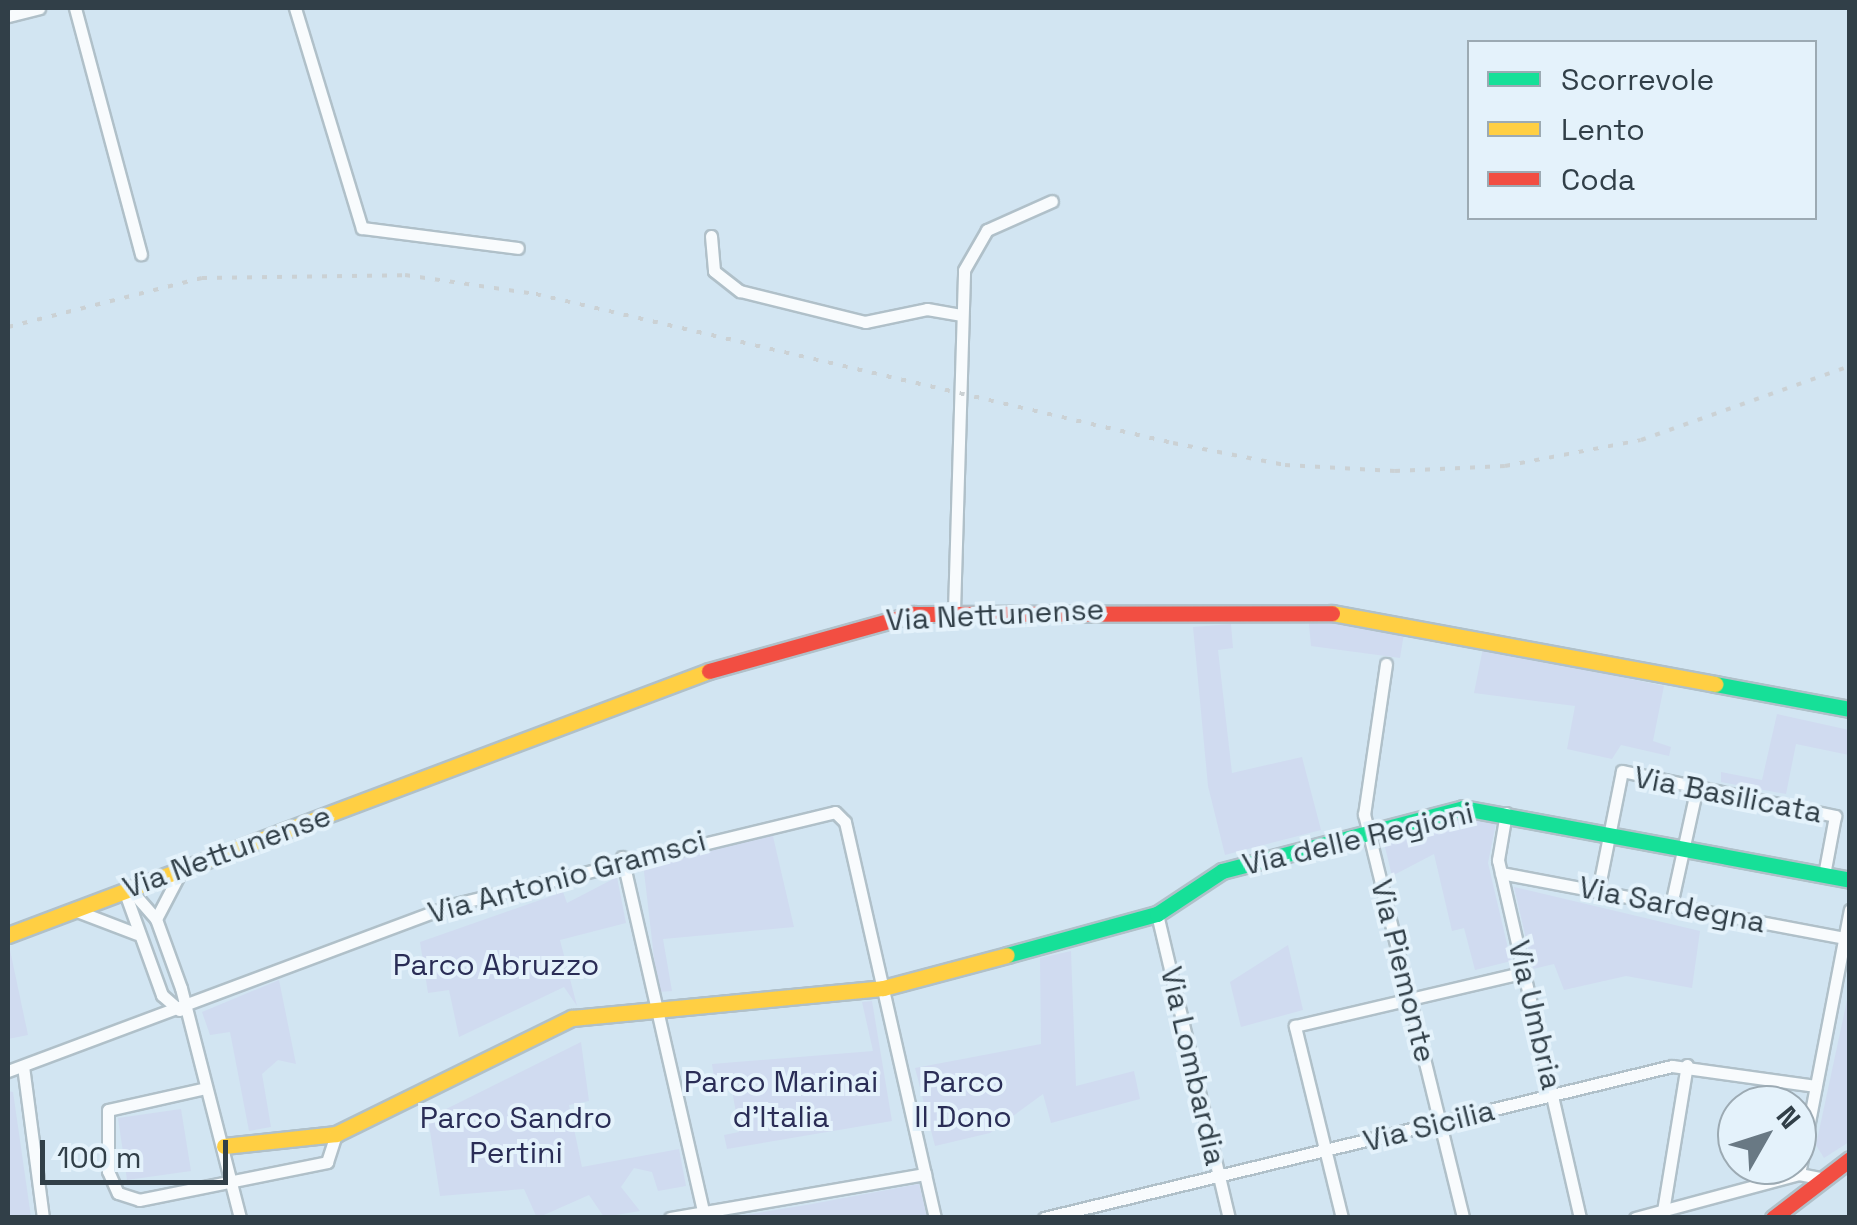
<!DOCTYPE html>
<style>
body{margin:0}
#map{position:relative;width:1857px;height:1225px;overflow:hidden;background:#d2e5f2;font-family:"Space Grotesk",sans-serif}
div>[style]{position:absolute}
.green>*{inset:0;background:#d0dbf0}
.roads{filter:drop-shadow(2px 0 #b0c0c9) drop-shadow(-2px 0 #b0c0c9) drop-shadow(0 2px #b0c0c9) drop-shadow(0 -2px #b0c0c9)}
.street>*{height:11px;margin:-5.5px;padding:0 5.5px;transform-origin:5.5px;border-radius:5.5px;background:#f8fbfd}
.fast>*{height:15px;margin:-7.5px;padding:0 7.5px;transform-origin:7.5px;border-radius:7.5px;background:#16e098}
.slow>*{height:15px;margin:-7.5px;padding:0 7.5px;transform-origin:7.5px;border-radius:7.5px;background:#ffcf43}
.jam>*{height:15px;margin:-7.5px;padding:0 7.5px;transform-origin:7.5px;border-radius:7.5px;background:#f24e42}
.rail>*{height:4px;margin-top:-2px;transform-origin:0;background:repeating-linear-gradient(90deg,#cbd1d4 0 5px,transparent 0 15px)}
span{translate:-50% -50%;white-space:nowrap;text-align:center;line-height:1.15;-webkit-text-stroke:8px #e4f2fb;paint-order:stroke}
.street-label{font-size:30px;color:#313f48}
.park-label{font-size:30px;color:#2a2d56}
.frame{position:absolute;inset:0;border:10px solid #313f48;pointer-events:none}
.legend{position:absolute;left:1467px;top:40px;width:350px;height:180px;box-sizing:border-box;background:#e4f2fb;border:2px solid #9caab3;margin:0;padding:12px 18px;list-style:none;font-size:30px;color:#313f48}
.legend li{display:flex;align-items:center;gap:20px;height:50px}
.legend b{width:50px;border:2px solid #9caab3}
.north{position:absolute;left:1717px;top:1085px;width:100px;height:100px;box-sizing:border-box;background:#e4f2fb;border:2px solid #9caab3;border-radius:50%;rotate:51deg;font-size:28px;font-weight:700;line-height:40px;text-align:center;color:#313f48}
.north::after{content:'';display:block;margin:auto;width:35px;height:45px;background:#697984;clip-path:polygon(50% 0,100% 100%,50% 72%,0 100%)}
.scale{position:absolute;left:40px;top:1140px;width:188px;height:45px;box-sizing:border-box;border:5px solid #313f48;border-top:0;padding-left:12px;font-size:30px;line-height:35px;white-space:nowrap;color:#313f48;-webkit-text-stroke:8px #e4f2fb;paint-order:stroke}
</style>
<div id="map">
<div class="green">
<i style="clip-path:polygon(1308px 613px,1405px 627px,1400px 658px,1311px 646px)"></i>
<i style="clip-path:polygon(1231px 624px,1233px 648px,1218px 650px,1232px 773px,1302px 757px,1321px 830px,1225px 855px,1208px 786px,1193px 627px)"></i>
<i style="clip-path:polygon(1483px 648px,1664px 686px,1653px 741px,1671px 747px,1669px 756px,1621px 745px,1612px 759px,1567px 749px,1575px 706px,1474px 693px)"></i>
<i style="clip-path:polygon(1777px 714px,1849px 730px,1849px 755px,1796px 744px,1786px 794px,1721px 782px,1721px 772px,1762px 780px)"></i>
<i style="clip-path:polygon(1474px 818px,1496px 823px,1488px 863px,1511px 961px,1475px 970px,1464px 928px,1452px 931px,1434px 854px,1392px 876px,1384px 843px)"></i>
<i style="clip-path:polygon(772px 832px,794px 927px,663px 939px,672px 991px,658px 992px,643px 863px)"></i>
<i style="clip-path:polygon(617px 877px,626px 923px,560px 940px,577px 1006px,564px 987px,459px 1037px,449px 990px,428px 993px,420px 942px,563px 892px,567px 903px)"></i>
<i style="clip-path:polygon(1514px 887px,1700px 931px,1692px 988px,1626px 976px,1564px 990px,1554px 964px,1533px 969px)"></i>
<i style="clip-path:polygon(1288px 945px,1303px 1010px,1241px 1027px,1230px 982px)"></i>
<i style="clip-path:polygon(10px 950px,28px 1035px,8px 1039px,8px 951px)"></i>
<i style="clip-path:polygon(1071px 951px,1076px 1086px,1134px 1071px,1140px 1099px,1051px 1123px,1043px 1094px,990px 1133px,935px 1146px,915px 1068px,1041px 1044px,1040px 958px)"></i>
<i style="clip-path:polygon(279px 980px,296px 1064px,278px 1060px,262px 1074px,271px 1127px,249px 1131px,230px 1032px,210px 1035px,202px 1012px)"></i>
<i style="clip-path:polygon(1849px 991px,1849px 1142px,1824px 1158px,1816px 1145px)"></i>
<i style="clip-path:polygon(872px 1001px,892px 1121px,727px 1149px,724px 1135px,739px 1132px,731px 1083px,715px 1084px,712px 1064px,873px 1051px,862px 1002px)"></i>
<i style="clip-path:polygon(581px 1042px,589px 1101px,569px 1105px,582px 1167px,679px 1149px,686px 1186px,658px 1191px,652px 1172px,634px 1168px,621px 1187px,640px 1211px,604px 1217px,589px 1195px,537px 1218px,524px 1189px,440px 1196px,428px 1118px)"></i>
<i style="clip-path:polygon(8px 1091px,13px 1092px,31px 1217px,8px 1217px)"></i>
<i style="clip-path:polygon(181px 1109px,191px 1171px,127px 1180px,118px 1118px)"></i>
<i style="clip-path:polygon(919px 1184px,927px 1217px,740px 1216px,812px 1204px)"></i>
</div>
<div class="roads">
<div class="street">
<i style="left:75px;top:8px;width:255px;rotate:75deg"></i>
<i style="left:295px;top:8px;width:230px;rotate:73.1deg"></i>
<i style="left:362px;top:228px;width:157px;rotate:7.3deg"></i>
<i style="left:8px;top:16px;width:32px;rotate:-14deg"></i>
<i style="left:711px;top:236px;width:35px;rotate:85deg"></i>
<i style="left:714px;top:271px;width:33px;rotate:38deg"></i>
<i style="left:740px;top:291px;width:129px;rotate:13.9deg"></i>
<i style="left:865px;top:322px;width:63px;rotate:-11.8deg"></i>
<i style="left:927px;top:309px;width:34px;rotate:10deg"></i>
<i style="left:954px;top:611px;width:341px;rotate:-88.3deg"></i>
<i style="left:964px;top:270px;width:46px;rotate:-60.1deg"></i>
<i style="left:987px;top:230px;width:71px;rotate:-24deg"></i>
<i style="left:1386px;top:664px;width:152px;rotate:98.3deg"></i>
<i style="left:1364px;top:814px;width:416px;rotate:76.2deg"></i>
<i style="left:1506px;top:813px;width:48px;rotate:99.7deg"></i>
<i style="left:1498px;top:860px;width:367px;rotate:77.1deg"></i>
<i style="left:622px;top:857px;width:364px;rotate:77.1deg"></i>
<i style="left:1501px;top:873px;width:349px;rotate:10.7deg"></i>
<i style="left:129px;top:888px;width:41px;rotate:48.9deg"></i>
<i style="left:156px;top:919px;width:73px;rotate:70.1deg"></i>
<i style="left:181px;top:988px;width:237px;rotate:75.6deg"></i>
<i style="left:124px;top:890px;width:112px;rotate:70.1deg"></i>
<i style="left:162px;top:995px;width:23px;rotate:41deg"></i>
<i style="left:1598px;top:891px;width:122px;rotate:-78.7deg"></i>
<i style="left:1622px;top:771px;width:218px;rotate:11.9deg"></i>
<i style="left:1835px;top:816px;width:60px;rotate:100.6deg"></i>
<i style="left:1671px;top:905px;width:121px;rotate:-77.6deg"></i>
<i style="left:77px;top:911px;width:64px;rotate:21deg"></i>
<i style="left:1157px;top:914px;width:312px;rotate:76.7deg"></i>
<i style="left:156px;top:919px;width:54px;rotate:-62.5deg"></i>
<i style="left:23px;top:1066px;width:153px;rotate:82.5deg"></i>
<i style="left:8px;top:1071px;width:473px;rotate:-20.5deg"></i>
<i style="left:451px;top:905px;width:395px;rotate:-13.6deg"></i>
<i style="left:835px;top:812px;width:14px;rotate:45deg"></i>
<i style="left:845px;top:822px;width:406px;rotate:77.2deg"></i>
<i style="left:206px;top:1088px;width:100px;rotate:167.3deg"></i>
<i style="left:108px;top:1110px;width:61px;rotate:90deg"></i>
<i style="left:108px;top:1171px;width:24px;rotate:66deg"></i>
<i style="left:118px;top:1193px;width:22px;rotate:18deg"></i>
<i style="left:139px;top:1200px;width:192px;rotate:-11.4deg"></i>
<i style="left:327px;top:1162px;width:29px;rotate:-72deg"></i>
<i style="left:1799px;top:1174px;width:269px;rotate:-79.1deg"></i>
<i style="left:1663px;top:1211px;width:148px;rotate:-80.7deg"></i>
<i style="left:670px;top:1218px;width:259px;rotate:-9.8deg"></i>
<i style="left:1044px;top:1218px;width:646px;rotate:-13.61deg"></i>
<i style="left:1672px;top:1066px;width:145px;rotate:7.9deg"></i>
<i style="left:1342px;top:1218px;width:198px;rotate:-103.8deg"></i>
<i style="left:1295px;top:1026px;width:236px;rotate:-13.2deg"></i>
<i style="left:1635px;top:1218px;width:170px;rotate:-15deg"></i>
<i style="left:1799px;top:1174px;width:25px;rotate:11deg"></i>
</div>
<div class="fast">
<i style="left:1715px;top:684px;width:137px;rotate:10.5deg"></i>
<i style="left:1007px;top:955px;width:156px;rotate:-15.3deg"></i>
<i style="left:1157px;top:914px;width:78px;rotate:-33.5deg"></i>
<i style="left:1222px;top:871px;width:249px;rotate:-14.6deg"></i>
<i style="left:1463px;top:808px;width:394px;rotate:10.5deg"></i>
</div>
<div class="slow">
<i style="left:1332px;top:613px;width:390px;rotate:10.5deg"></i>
<i style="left:8px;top:935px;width:749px;rotate:-20.64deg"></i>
<i style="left:224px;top:1146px;width:113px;rotate:-6.1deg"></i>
<i style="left:336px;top:1134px;width:263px;rotate:-26.2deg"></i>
<i style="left:572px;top:1018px;width:312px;rotate:-5.5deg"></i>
<i style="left:883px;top:988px;width:128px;rotate:-14.9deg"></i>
</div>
<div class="jam">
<i style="left:709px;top:671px;width:212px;rotate:-15.6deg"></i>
<i style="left:913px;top:614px;width:419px;rotate:-0.1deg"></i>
<i style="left:1773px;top:1218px;width:97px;rotate:-37.5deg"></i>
</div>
</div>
<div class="rail">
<i style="left:8px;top:327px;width:200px;rotate:-14.2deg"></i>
<i style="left:202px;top:278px;width:203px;rotate:-0.8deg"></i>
<i style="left:405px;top:275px;width:132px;rotate:8.3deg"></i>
<i style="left:536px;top:294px;width:654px;rotate:13.17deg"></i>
<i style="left:1173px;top:443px;width:114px;rotate:11.1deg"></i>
<i style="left:1285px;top:465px;width:110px;rotate:3.1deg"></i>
<i style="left:1395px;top:471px;width:110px;rotate:-2.6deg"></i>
<i style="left:1505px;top:466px;width:138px;rotate:-10.8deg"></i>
<i style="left:1641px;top:440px;width:222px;rotate:-19.5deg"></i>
</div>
<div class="street-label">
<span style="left:995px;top:615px;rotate:-3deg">Via Nettunense</span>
<span style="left:1728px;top:795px;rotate:11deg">Via Basilicata</span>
<span style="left:1358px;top:839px;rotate:-13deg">Via delle Regioni</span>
<span style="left:227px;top:852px;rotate:-20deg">Via Nettunense</span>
<span style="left:567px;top:877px;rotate:-15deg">Via Antonio Gramsci</span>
<span style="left:1672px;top:905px;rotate:11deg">Via Sardegna</span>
<span style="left:1403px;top:971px;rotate:76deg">Via Piemonte</span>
<span style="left:1535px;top:1015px;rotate:77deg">Via Umbria</span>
<span style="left:1193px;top:1066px;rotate:77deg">Via Lombardia</span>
<span style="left:1429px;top:1126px;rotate:-14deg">Via Sicilia</span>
</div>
<div class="park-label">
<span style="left:496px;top:965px">Parco Abruzzo</span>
<span style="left:781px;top:1099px">Parco Marinai<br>d'Italia</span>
<span style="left:963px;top:1099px">Parco<br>Il Dono</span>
<span style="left:516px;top:1135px">Parco Sandro<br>Pertini</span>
</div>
<div class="frame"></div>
<ul class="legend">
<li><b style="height:12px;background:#16e098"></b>Scorrevole</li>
<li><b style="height:12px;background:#ffcf43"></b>Lento</li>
<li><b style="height:12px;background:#f24e42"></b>Coda</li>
</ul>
<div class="north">N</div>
<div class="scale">100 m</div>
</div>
